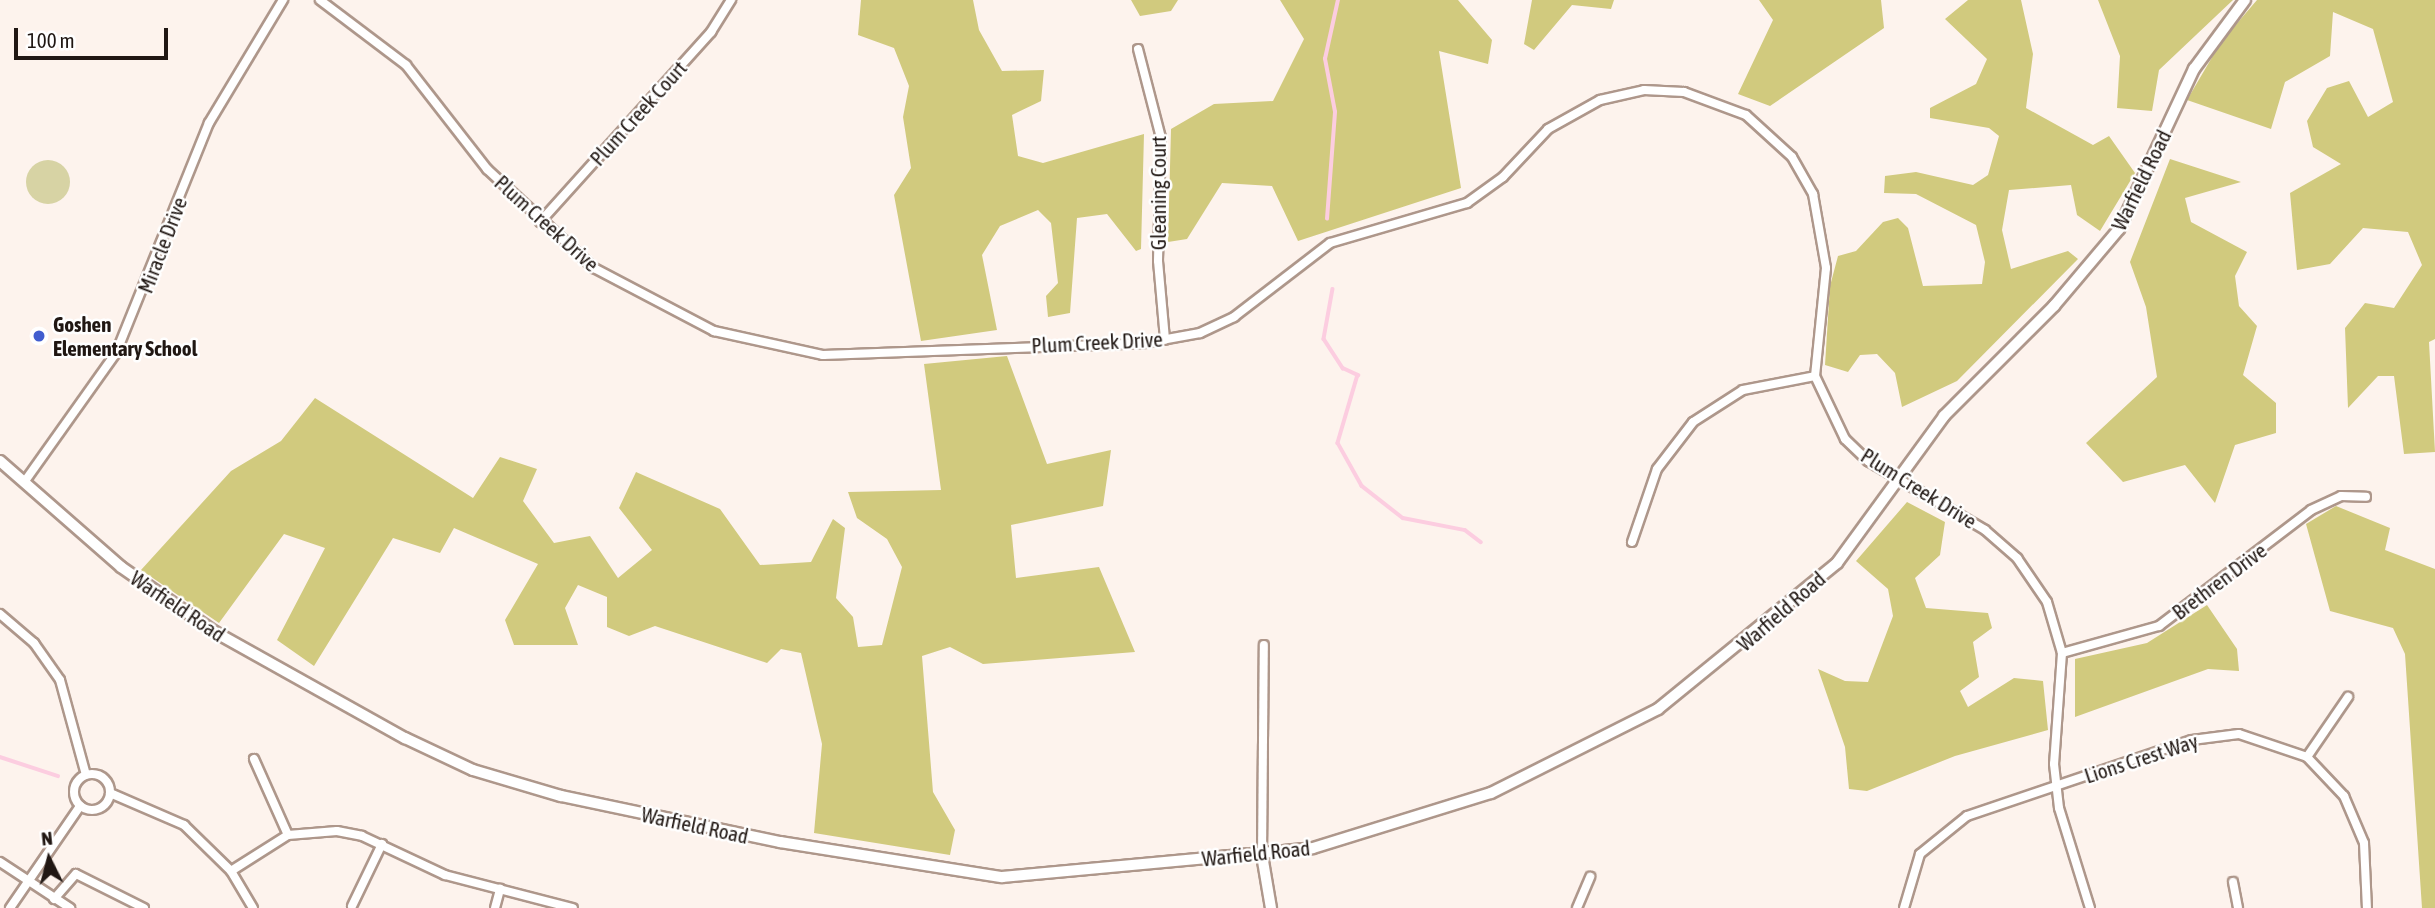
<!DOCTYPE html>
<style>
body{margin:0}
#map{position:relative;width:2435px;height:908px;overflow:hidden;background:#fdf3ed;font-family:"Asap Condensed",sans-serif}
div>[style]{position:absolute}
.green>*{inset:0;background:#d7d3a4}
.round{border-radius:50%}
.forest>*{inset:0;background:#d1ca7e}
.stream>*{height:3.5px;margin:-1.75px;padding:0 1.75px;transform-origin:1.75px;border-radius:1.75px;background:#fccde0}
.roads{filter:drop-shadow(2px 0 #ae978b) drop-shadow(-2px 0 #ae978b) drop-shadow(0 2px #ae978b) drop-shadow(0 -2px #ae978b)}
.minor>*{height:8px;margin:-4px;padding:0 4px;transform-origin:4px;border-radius:4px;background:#fff}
.minor>.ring{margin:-4px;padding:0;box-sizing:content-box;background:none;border:8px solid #fff;border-radius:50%}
.tertiary>*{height:10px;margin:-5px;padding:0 5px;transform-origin:5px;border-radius:5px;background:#fff}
.dots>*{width:19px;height:19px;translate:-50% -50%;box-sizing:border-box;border:4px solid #fff;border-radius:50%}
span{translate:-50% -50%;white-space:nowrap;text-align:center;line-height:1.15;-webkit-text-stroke:5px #fff;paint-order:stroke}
.street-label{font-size:21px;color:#201713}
.poi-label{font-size:21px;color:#201713;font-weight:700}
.left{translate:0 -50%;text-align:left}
.north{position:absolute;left:14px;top:824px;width:70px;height:70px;-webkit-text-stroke:5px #fff;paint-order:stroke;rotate:354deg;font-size:19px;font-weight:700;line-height:28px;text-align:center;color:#201713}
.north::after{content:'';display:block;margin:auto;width:24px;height:32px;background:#201713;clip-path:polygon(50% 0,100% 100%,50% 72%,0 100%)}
.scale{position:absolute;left:14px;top:28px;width:154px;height:32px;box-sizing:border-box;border:4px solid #201713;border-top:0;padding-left:9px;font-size:21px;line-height:24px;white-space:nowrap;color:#201713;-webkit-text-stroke:5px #fff;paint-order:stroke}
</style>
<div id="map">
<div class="green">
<i class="round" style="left:26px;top:160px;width:44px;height:44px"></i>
</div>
<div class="forest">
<i style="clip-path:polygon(861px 0,973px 0,979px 30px,1002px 71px,1044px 70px,1041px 101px,1012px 115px,1018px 156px,1043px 163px,1144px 134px,1141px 249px,1136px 251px,1107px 214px,1077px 218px,1070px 313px,1048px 317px,1046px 296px,1058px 283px,1051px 223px,1038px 210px,1000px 226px,982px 255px,997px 330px,921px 341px,894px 195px,911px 168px,903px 117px,909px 86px,894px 48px,858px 35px)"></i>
<i style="clip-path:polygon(1131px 0,1178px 0,1171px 11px,1140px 16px)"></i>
<i style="clip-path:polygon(1280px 0,1458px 0,1492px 40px,1488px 64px,1439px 51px,1461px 188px,1298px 241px,1272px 186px,1222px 183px,1187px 239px,1168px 242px,1171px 129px,1214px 104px,1273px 101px,1304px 39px)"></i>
<i style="clip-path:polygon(1532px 0,1614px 0,1611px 9px,1572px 5px,1534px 50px,1524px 44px)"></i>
<i style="clip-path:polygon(1759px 0,1881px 0,1884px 28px,1770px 106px,1738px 94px,1773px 20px)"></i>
<i style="clip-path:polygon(1968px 0,2021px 0,2033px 54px,2026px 108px,2093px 145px,2109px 136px,2135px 173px,2100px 231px,2077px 215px,2071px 185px,2009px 190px,2002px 230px,2011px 269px,2068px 251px,2078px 259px,1957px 381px,1902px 407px,1895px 373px,1877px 354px,1860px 355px,1848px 372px,1825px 365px,1830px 286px,1838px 256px,1856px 251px,1883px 222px,1898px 218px,1908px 228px,1923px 286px,1982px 284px,1985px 262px,1976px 225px,1916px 194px,1884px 193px,1885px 176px,1916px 172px,1973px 185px,1988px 175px,1999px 136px,1989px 128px,1930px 118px,1930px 108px,1976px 84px,1987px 59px,1945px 19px)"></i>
<i style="clip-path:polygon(2098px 0,2233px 0,2159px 70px,2152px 111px,2117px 108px,2120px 56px)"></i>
<i style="clip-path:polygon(2257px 0,2435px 0,2435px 339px,2429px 342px,2435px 452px,2404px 454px,2394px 376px,2378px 376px,2348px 408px,2345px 328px,2365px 303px,2394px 308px,2422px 265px,2408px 232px,2363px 228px,2330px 264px,2297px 270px,2290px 193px,2341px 164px,2313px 147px,2307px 121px,2327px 88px,2349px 81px,2368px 117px,2393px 102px,2373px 29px,2333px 12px,2330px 56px,2285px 82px,2271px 129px,2187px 100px,2221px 42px)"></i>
<i style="clip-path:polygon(2170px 159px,2241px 182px,2185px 198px,2191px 222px,2247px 252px,2235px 276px,2239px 306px,2257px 326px,2243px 375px,2276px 403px,2276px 433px,2235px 445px,2215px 503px,2185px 465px,2123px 482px,2086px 443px,2157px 377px,2146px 307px,2130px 262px)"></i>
<i style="clip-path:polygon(1007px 356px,1047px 464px,1111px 450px,1103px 506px,1011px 525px,1016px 578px,1099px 567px,1135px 652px,983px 664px,950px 647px,922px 656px,933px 792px,955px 830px,950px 855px,814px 833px,822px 744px,801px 653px,781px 649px,767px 663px,655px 626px,629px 636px,607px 627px,607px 597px,578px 585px,565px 608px,578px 645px,514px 645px,505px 620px,538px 564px,454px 528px,440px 553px,393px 538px,314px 666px,277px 640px,325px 548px,284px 534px,219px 623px,141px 570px,231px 471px,281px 441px,315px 398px,473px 498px,500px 457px,537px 469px,523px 501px,554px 543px,590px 536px,618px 578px,652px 550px,619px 508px,636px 472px,720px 509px,760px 565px,811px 562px,833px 519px,845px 528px,836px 598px,853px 617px,858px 647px,882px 645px,902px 567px,887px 539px,857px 518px,848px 492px,941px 490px,924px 364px)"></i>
<i style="clip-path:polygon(1907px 502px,1945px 522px,1940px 555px,1915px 578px,1926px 608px,1988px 613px,1992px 628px,1973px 642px,1979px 677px,1960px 691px,1968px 707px,2014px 678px,2043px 681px,2048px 730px,1955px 756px,1867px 791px,1849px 789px,1845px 747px,1818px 669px,1845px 681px,1868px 682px,1893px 616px,1888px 589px,1856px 561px)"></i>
<i style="clip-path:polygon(2336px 506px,2390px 528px,2385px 550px,2435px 569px,2435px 908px,2422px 908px,2405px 654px,2393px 628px,2330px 611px,2306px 524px)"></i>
<i style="clip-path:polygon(2207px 605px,2237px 649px,2239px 671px,2208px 669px,2075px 717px,2075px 659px,2147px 643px)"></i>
</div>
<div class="stream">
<i style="left:1327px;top:219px;width:107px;rotate:-85.7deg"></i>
<i style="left:1335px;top:112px;width:54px;rotate:-100.7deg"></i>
<i style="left:1325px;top:59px;width:60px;rotate:-77.6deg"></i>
<i style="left:1333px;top:289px;width:51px;rotate:100.2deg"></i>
<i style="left:1324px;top:339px;width:35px;rotate:57deg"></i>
<i style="left:1343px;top:368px;width:17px;rotate:25deg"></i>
<i style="left:1358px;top:375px;width:71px;rotate:106.4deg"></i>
<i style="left:1338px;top:443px;width:49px;rotate:60.8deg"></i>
<i style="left:1362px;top:486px;width:52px;rotate:38deg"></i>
<i style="left:1403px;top:518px;width:63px;rotate:11deg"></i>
<i style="left:1465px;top:530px;width:20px;rotate:37deg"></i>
<i style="left:0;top:757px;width:61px;rotate:18.1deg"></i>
</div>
<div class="roads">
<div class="minor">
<i style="left:320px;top:0;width:108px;rotate:37.1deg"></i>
<i style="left:406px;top:65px;width:132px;rotate:52.1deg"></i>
<i style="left:487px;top:169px;width:146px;rotate:42.8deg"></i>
<i style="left:594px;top:268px;width:136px;rotate:27.7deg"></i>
<i style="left:714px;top:331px;width:112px;rotate:12.4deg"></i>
<i style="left:823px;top:355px;width:322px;rotate:-2.1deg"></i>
<i style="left:1145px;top:343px;width:56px;rotate:-10.3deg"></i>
<i style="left:1200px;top:333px;width:38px;rotate:-25deg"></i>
<i style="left:1234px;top:317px;width:121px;rotate:-37.6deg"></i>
<i style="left:1330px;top:243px;width:143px;rotate:-16.3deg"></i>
<i style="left:1467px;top:203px;width:44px;rotate:-35.8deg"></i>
<i style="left:1503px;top:177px;width:66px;rotate:-46.8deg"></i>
<i style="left:1548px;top:129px;width:60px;rotate:-29.1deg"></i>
<i style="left:1600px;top:100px;width:45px;rotate:-12.8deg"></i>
<i style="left:1644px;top:90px;width:40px;rotate:2.9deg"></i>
<i style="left:1684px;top:92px;width:66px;rotate:20.4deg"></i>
<i style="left:1746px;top:115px;width:62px;rotate:42.4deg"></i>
<i style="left:1792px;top:157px;width:43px;rotate:60.4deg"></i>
<i style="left:1813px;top:194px;width:75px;rotate:80deg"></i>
<i style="left:1826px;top:268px;width:109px;rotate:95.8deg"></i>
<i style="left:1815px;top:376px;width:70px;rotate:64.5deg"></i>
<i style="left:1845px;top:439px;width:32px;rotate:44deg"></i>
<i style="left:1868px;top:461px;width:136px;rotate:30.5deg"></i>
<i style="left:1985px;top:530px;width:43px;rotate:41.2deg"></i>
<i style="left:2017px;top:558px;width:53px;rotate:55.7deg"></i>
<i style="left:2047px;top:602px;width:53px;rotate:73.6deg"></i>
<i style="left:2062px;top:653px;width:111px;rotate:94.1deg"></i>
<i style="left:2054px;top:764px;width:44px;rotate:83.5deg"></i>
<i style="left:2059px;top:808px;width:105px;rotate:72.8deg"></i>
<i style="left:1138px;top:49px;width:92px;rotate:75.5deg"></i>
<i style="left:1161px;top:138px;width:123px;rotate:91.4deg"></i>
<i style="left:1158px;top:261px;width:79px;rotate:84.9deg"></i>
<i style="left:540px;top:222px;width:256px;rotate:-48deg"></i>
<i style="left:711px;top:32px;width:38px;rotate:-58deg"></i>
<i style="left:25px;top:481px;width:157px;rotate:-54.6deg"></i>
<i style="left:116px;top:353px;width:248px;rotate:-68deg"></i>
<i style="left:209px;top:123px;width:144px;rotate:-59deg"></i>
<i style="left:1632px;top:542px;width:77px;rotate:-71.1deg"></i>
<i style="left:1657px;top:469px;width:59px;rotate:-52.5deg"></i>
<i style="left:1693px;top:422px;width:59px;rotate:-32.6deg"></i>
<i style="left:1743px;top:390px;width:73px;rotate:-11deg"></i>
<i style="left:0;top:614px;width:45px;rotate:40.5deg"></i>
<i style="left:34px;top:643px;width:45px;rotate:54.9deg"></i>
<i style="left:60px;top:680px;width:98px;rotate:74.7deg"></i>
<i style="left:2062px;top:653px;width:101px;rotate:-15.6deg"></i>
<i style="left:2159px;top:626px;width:191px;rotate:-37.3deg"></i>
<i style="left:2311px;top:510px;width:33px;rotate:-25deg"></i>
<i style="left:2341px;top:496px;width:25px;rotate:2deg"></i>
<i style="left:2307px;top:757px;width:73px;rotate:-55.7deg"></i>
<i style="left:254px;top:759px;width:83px;rotate:65.9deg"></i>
<i class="ring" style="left:74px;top:774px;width:28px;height:28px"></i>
<i style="left:110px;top:793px;width:81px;rotate:23.4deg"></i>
<i style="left:184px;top:825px;width:66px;rotate:44.4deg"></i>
<i style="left:231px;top:871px;width:43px;rotate:59.3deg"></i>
<i style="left:1262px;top:855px;width:210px;rotate:-89.5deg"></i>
<i style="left:0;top:862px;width:84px;rotate:33.3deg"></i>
<i style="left:231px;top:871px;width:67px;rotate:-32.3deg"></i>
<i style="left:288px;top:835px;width:49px;rotate:-4.7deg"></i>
<i style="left:337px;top:831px;width:25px;rotate:11deg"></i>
<i style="left:362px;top:836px;width:92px;rotate:25.2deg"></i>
<i style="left:445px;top:875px;width:132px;rotate:14.5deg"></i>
<i style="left:2233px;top:882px;width:26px;rotate:79deg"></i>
<i style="left:54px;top:899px;width:33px;rotate:-49deg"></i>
<i style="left:76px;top:874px;width:76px;rotate:26.6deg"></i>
<i style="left:352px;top:906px;width:69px;rotate:-64.2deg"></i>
<i style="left:10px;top:908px;width:124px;rotate:-55.5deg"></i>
<i style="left:495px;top:908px;width:20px;rotate:-75deg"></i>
<i style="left:1577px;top:908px;width:34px;rotate:-67deg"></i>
<i style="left:1904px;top:908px;width:56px;rotate:-73.5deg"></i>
<i style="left:1920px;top:854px;width:60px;rotate:-39deg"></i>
<i style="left:1967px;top:816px;width:237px;rotate:-18.7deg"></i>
<i style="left:2192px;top:740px;width:47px;rotate:-7.3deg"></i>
<i style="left:2239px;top:734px;width:72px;rotate:18.7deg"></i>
<i style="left:2307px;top:757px;width:54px;rotate:46.5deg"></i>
<i style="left:2344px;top:796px;width:51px;rotate:66.9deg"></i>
<i style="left:2364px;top:843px;width:65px;rotate:87.4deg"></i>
</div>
<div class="tertiary">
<i style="left:0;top:461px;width:161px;rotate:41.2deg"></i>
<i style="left:121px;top:567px;width:114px;rotate:34.7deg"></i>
<i style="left:215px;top:632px;width:218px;rotate:29.2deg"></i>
<i style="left:405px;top:738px;width:75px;rotate:25.2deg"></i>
<i style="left:473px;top:770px;width:92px;rotate:16.5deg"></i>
<i style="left:561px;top:796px;width:224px;rotate:11.9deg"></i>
<i style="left:780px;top:842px;width:225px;rotate:9deg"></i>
<i style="left:1002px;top:877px;width:312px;rotate:-5.3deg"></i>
<i style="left:1313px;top:848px;width:186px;rotate:-17.2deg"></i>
<i style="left:1491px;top:793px;width:187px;rotate:-26.7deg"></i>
<i style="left:1658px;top:709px;width:231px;rotate:-39.2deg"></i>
<i style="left:1837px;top:563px;width:182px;rotate:-53.9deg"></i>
<i style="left:1944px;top:416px;width:156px;rotate:-45deg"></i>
<i style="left:2054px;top:306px;width:101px;rotate:-49.8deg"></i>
<i style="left:2119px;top:229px;width:177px;rotate:-64.9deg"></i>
<i style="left:2194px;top:69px;width:86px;rotate:-53.5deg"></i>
<i style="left:1262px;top:855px;width:54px;rotate:80.4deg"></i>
</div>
</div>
<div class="dots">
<i style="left:39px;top:336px;background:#415dcf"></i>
</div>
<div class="street-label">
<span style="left:638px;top:113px;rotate:-48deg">Plum Creek Court</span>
<span style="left:2141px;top:180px;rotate:-64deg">Warfield Road</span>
<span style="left:1158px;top:193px;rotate:-90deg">Gleaning Court</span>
<span style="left:547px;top:223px;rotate:42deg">Plum Creek Drive</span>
<span style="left:162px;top:245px;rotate:-69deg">Miracle Drive</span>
<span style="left:1097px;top:342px;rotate:-3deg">Plum Creek Drive</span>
<span style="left:1919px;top:488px;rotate:32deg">Plum Creek Drive</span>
<span style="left:2219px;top:581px;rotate:-37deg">Brethren Drive</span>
<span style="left:178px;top:606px;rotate:34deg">Warfield Road</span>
<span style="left:1781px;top:611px;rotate:-41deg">Warfield Road</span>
<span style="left:2141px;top:758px;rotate:-18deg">Lions Crest Way</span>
<span style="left:695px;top:825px;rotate:12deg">Warfield Road</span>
<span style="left:1256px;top:853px;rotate:-6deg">Warfield Road</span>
</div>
<div class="poi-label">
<span class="left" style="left:53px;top:336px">Goshen<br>Elementary School</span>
</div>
<div class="north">N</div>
<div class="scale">100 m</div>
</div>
